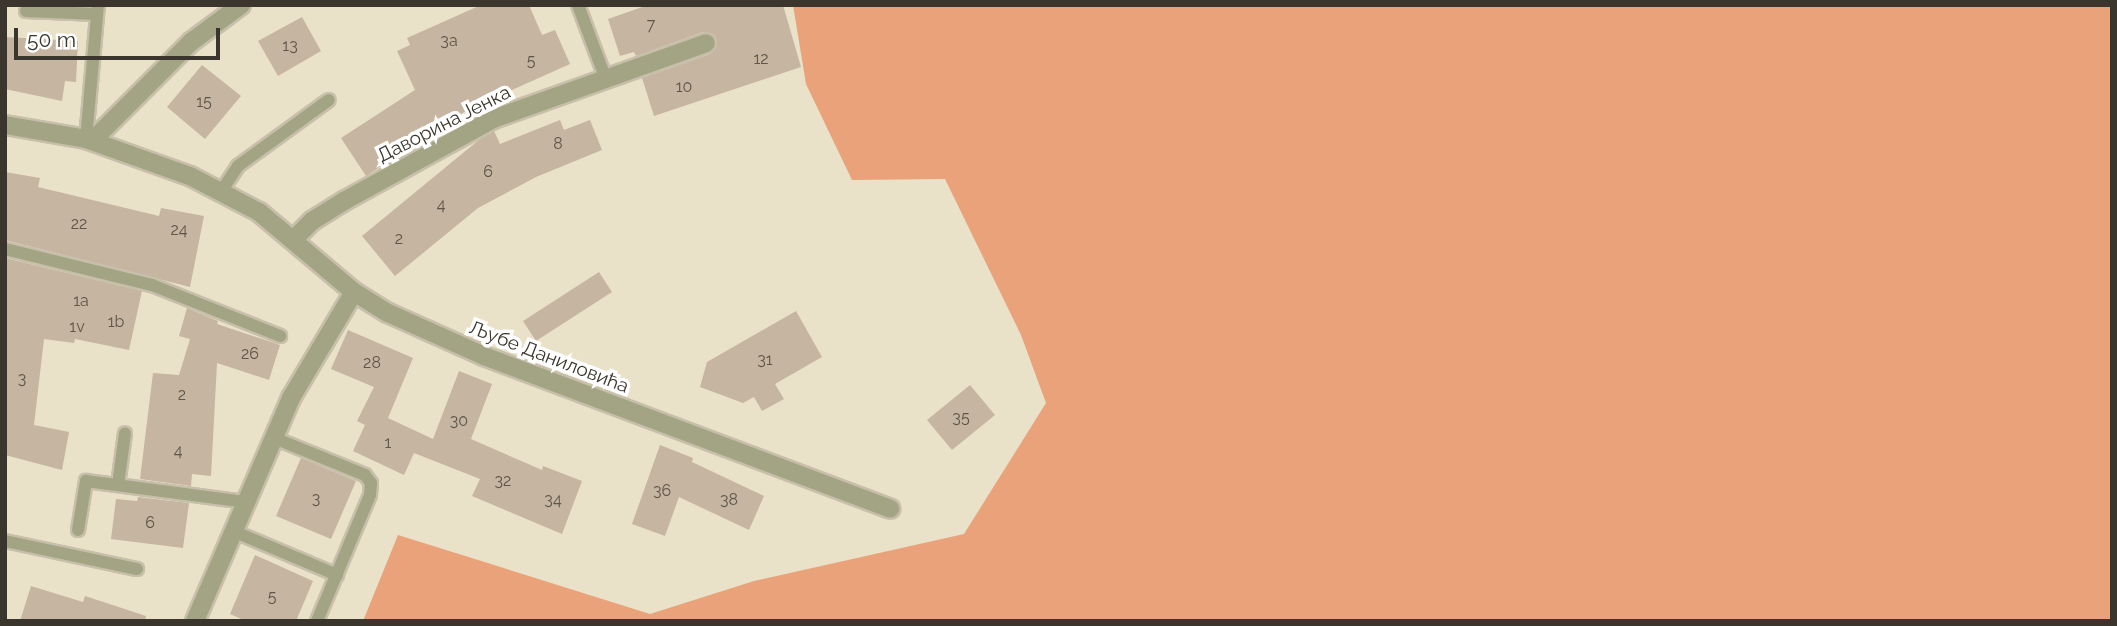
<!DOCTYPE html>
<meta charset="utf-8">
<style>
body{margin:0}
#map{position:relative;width:2117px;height:626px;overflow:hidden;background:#eae1c9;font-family:Raleway,sans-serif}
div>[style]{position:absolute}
.green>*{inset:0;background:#e9a279}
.building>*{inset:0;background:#c6b5a1}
.roads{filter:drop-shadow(2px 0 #c7bfaa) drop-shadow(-2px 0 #c7bfaa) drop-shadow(0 2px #c7bfaa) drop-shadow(0 -2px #c7bfaa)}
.service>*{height:12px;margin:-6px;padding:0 6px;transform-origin:6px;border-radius:6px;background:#a2a483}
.minor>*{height:18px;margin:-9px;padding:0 9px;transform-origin:9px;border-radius:9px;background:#a2a483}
span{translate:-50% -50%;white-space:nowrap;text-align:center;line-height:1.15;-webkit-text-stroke:7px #fff;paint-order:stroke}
.number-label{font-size:16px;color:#5d564a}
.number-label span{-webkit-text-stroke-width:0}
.street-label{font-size:19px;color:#3a362d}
.frame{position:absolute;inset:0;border:7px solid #3a362d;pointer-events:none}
.scale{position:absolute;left:14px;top:28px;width:206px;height:32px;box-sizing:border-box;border:4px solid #3a362d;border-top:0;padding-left:9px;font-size:21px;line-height:24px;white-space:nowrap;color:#3a362d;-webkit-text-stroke:5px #fff;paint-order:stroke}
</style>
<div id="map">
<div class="green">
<i style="clip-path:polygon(793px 5px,2112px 5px,2112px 621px,363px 621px,398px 535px,650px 614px,754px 581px,964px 534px,1046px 403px,1021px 335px,945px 179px,852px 180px,806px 84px)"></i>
</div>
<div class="building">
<i style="clip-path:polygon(481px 5px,529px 5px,542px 35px,555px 30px,570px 64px,505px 93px,501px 88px,366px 176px,341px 138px,415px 90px,397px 51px,410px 45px,407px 38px)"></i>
<i style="clip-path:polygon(648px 5px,783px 5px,801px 67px,654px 116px,642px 78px,710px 54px,717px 44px,714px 35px,703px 32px,636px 56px,634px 52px,620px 56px,608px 19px)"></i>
<i style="clip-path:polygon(302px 17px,321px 51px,278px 76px,258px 41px)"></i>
<i style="clip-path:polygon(5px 37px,78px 41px,76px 82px,65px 81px,62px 101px,5px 89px)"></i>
<i style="clip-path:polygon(202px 65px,241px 96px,205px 139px,167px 107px)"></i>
<i style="clip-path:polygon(560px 120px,564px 130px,590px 120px,602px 150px,536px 177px,478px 208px,395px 276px,362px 236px,480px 139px,494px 131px,500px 144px)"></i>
<i style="clip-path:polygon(5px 172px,40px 178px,38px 187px,159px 216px,161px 208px,204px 216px,190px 287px,5px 240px)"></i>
<i style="clip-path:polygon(5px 258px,142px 291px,129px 350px,75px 339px,74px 343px,44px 339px,34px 425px,69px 432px,62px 470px,5px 455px)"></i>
<i style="clip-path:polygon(599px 272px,612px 292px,536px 341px,523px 321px)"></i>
<i style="clip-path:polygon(187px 308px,218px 321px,217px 324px,280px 345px,269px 380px,217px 363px,211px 476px,192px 474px,191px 486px,140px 479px,153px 373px,179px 375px,190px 339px,179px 336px)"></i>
<i style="clip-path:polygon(796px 311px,822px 357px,775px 384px,784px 399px,762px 411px,754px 397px,743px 403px,700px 387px,707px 362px)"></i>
<i style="clip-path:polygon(348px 330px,413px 358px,388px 418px,433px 439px,459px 371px,492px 384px,471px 439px,542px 470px,543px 466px,582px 481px,562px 534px,472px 496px,480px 479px,414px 453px,404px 475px,353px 451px,365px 425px,357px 421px,374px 387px,331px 369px)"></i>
<i style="clip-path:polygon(970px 385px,995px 415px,952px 450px,927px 420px)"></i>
<i style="clip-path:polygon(660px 445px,693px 458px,692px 462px,764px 496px,749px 530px,679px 497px,665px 536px,632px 524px)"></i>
<i style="clip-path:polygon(301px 458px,356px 481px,331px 539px,276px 516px)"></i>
<i style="clip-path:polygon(138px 497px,189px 503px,183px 548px,111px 539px,116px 499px,137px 501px)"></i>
<i style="clip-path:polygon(255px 555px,313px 581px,296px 621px,246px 621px,230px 614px)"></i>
<i style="clip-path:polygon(31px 586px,83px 602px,85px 596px,146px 616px,145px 621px,20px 621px)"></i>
</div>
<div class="roads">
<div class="service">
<i style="left:578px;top:5px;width:77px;rotate:69.4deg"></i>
<i style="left:26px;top:11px;width:71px;rotate:2.4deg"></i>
<i style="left:86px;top:139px;width:135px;rotate:-84.9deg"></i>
<i style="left:222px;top:190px;width:29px;rotate:-56deg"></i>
<i style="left:238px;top:166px;width:112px;rotate:-36deg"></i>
<i style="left:5px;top:249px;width:151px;rotate:13.8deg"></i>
<i style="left:152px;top:285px;width:138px;rotate:21.7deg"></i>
<i style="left:274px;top:438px;width:98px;rotate:22.1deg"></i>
<i style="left:365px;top:475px;width:10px;rotate:53deg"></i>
<i style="left:371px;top:483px;width:12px;rotate:95deg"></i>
<i style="left:370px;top:495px;width:137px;rotate:112.8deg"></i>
<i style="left:118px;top:485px;width:52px;rotate:-82.3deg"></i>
<i style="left:78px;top:530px;width:50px;rotate:-80.7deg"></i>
<i style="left:86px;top:481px;width:160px;rotate:7.5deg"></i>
<i style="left:233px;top:531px;width:113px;rotate:22.9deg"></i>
<i style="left:5px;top:541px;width:135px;rotate:12deg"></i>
</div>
<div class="minor">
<i style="left:5px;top:125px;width:82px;rotate:9.8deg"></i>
<i style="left:86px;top:139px;width:110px;rotate:19.6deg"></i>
<i style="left:190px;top:176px;width:78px;rotate:27.6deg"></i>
<i style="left:259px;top:212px;width:124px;rotate:40.1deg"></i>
<i style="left:354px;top:292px;width:40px;rotate:32deg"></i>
<i style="left:388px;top:313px;width:105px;rotate:24.1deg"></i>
<i style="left:484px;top:356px;width:434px;rotate:20.6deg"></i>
<i style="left:92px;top:141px;width:140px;rotate:-45deg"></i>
<i style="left:191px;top:42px;width:62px;rotate:-36.5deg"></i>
<i style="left:294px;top:239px;width:25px;rotate:-45deg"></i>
<i style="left:312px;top:221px;width:38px;rotate:-32deg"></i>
<i style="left:344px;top:201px;width:170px;rotate:-28.8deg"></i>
<i style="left:493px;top:119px;width:226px;rotate:-19.6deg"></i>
<i style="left:195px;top:621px;width:243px;rotate:-66.7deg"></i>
<i style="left:291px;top:398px;width:123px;rotate:-59.3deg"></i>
</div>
</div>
<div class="number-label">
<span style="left:651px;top:25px">7</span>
<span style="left:449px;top:41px">3a</span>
<span style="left:290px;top:46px">13</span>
<span style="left:761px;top:59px">12</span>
<span style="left:531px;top:61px">5</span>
<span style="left:684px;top:87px">10</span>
<span style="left:204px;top:102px">15</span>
<span style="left:558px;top:144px">8</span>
<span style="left:488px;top:172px">6</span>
<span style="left:441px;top:205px">4</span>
<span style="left:79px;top:224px">22</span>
<span style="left:179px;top:230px">24</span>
<span style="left:399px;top:239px">2</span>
<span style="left:81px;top:301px">1a</span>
<span style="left:116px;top:322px">1b</span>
<span style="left:77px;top:327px">1v</span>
<span style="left:250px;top:354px">26</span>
<span style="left:765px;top:360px">31</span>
<span style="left:372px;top:363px">28</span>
<span style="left:22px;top:379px">3</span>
<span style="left:182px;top:395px">2</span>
<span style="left:961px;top:418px">35</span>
<span style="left:459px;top:421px">30</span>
<span style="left:388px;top:443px">1</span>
<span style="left:178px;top:451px">4</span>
<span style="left:503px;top:481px">32</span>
<span style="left:662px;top:491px">36</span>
<span style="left:316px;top:499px">3</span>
<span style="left:553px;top:500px">34</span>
<span style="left:729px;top:500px">38</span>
<span style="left:150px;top:523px">6</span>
<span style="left:272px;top:597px">5</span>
</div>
<div class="street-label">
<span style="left:444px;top:124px;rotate:-27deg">Даворина Јенка</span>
<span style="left:549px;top:357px;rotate:21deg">Љубе Даниловића</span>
</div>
<div class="frame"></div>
<div class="scale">50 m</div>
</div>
